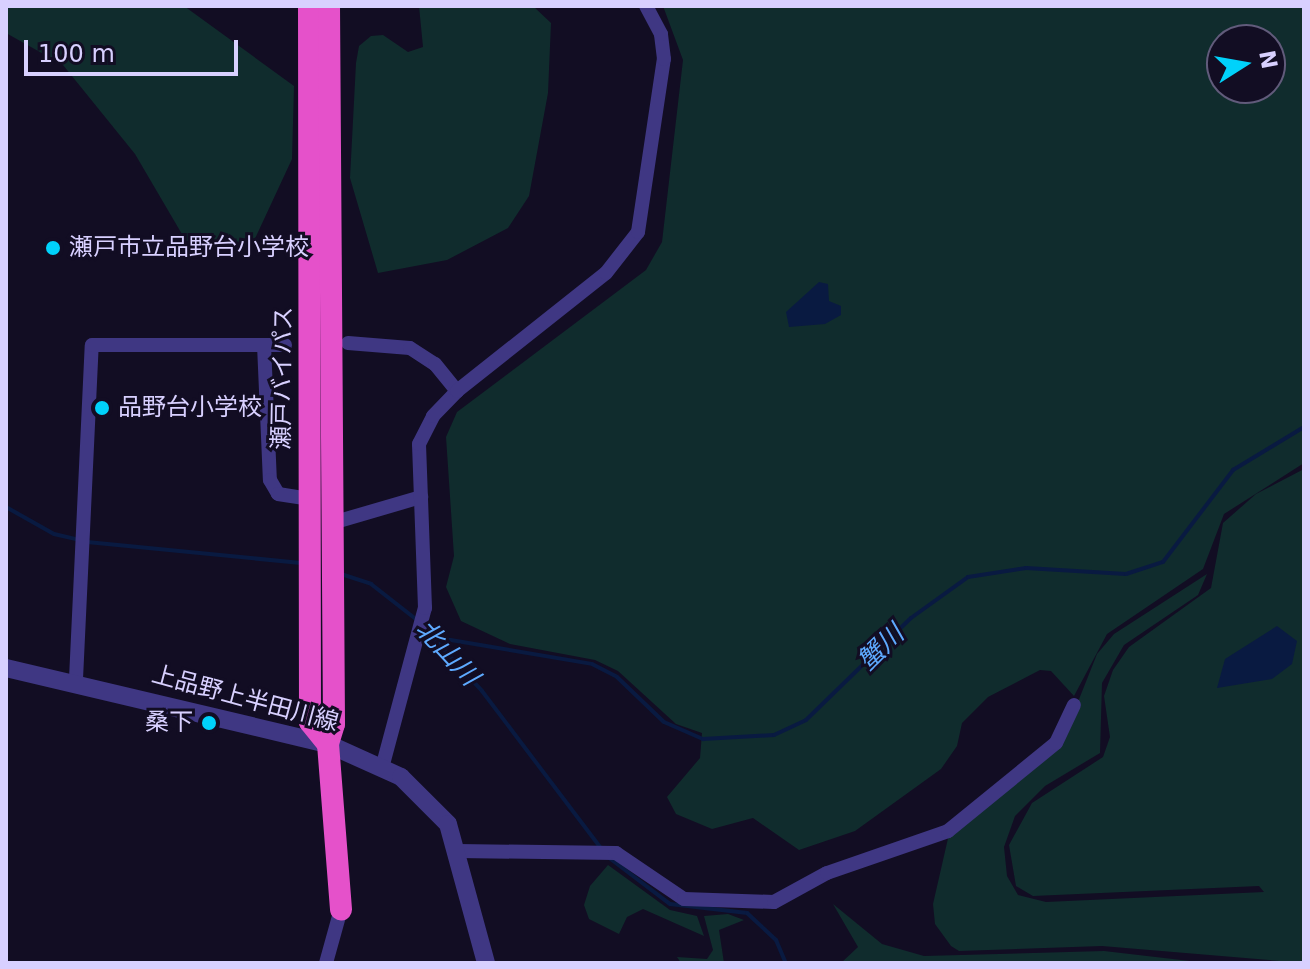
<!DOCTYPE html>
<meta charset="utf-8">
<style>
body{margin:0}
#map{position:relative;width:1310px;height:969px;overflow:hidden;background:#120d23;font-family:"DejaVu Sans","Noto Sans JP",sans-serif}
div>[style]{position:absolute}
.green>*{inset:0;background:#102c2d}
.water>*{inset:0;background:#091a41}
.stream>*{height:4px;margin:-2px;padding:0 2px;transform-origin:2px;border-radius:2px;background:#091a41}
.minor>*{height:14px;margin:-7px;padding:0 7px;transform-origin:7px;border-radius:7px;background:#3f3783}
.tertiary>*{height:18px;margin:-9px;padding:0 9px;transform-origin:9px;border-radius:9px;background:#3f3783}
.trunk>*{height:22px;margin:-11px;padding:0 11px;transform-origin:11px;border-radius:11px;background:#e551ca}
.dots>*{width:22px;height:22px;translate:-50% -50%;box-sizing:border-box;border:4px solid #120d23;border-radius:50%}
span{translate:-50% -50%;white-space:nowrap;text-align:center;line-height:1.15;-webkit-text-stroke:6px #120d23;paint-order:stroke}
.poi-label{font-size:24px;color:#d8d0ff}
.left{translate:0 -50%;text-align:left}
.right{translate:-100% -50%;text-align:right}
.street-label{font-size:24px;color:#d8d0ff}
.water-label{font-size:26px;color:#5eaaff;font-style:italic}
.frame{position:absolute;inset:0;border:8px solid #d8d0ff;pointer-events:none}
.north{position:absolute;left:1206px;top:24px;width:80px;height:80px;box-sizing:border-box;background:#120d23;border:2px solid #615b7b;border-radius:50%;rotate:79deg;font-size:22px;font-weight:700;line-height:32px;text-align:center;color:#d8d0ff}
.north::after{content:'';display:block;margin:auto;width:28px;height:36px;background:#00d2fb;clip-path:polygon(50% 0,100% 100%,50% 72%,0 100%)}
.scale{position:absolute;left:24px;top:40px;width:214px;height:36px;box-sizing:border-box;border:4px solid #d8d0ff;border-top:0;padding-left:10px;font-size:24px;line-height:28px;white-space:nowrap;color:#d8d0ff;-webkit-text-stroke:6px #120d23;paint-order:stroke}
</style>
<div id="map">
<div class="green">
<i style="clip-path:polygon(6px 6px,184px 6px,294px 86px,292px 159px,253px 243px,186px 241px,135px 154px,63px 65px,6px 33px)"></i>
<i style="clip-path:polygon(419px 6px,533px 6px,551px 23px,548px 93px,529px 196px,508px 228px,447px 260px,378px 273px,350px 178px,356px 63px,359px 46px,371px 36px,383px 35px,408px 52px,423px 47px)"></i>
<i style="clip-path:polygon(evenodd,663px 6px,1304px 6px,1304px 463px,1224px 514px,1203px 569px,1107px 634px,1074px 696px,1051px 671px,1040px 670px,988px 697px,962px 723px,957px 746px,941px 769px,855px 831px,799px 850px,753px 818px,712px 829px,676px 814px,667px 797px,700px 758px,702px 733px,676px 724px,618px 671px,595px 660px,510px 644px,461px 621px,446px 587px,454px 556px,446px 437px,457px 412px,646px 270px,662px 242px,683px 60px,663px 6px,1222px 40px,1270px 40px,1270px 88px,1222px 88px,1222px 40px)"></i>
<i style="clip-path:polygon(1304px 469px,1304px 963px,1102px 946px,959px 951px,951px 946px,935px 924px,933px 904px,949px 834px,1060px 747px,1097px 654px,1114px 634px,1207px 574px,1198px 595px,1124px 645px,1102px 683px,1100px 753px,1045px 786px,1015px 816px,1004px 847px,1007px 876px,1018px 895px,1046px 902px,1264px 892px,1259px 886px,1033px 896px,1016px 886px,1009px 845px,1032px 803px,1103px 757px,1110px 737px,1104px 696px,1113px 670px,1129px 647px,1211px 588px,1223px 523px,1256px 494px)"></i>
<i style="clip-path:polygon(608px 865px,670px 910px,697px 916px,704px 936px,643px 909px,627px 917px,619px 934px,589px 919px,584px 905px,590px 886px)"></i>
<i style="clip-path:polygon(833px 904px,882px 944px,924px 956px,1104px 951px,1207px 963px,841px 963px,858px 947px)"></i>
<i style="clip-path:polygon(728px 914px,744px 920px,719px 930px,724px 963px,681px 963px,677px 957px,707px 959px,713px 950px,704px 916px)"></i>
</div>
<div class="water">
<i style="clip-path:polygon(819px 282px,828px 284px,829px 301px,841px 306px,841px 315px,825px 324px,789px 327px,786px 312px)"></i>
<i style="clip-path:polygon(1277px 626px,1297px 641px,1292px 664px,1272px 679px,1217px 688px,1225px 659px)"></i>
</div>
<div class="stream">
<i style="left:6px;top:507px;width:55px;rotate:29.4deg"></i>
<i style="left:54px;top:534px;width:26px;rotate:13deg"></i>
<i style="left:87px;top:542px;width:215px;rotate:5.6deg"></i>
<i style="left:341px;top:574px;width:32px;rotate:18deg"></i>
<i style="left:371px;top:584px;width:58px;rotate:38deg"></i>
<i style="left:423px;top:627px;width:87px;rotate:47.3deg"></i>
<i style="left:482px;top:691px;width:196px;rotate:52.9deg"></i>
<i style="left:433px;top:637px;width:161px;rotate:9.6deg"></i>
<i style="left:592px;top:664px;width:28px;rotate:27deg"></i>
<i style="left:617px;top:677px;width:65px;rotate:43.8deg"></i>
<i style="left:664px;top:722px;width:43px;rotate:23.6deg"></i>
<i style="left:703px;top:739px;width:71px;rotate:-3.2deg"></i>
<i style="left:774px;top:735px;width:35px;rotate:-25deg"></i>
<i style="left:806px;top:720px;width:146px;rotate:-44.2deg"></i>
<i style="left:911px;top:618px;width:70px;rotate:-35.7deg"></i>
<i style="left:968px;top:577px;width:59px;rotate:-8.8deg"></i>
<i style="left:1026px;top:568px;width:100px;rotate:3.4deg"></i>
<i style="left:1126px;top:574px;width:39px;rotate:-18deg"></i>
<i style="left:1163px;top:562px;width:116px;rotate:-52.7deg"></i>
<i style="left:1233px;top:470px;width:83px;rotate:-31.2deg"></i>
<i style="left:608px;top:857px;width:78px;rotate:37.2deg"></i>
<i style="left:670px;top:904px;width:78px;rotate:6.7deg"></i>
<i style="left:747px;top:913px;width:40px;rotate:43deg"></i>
<i style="left:776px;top:940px;width:25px;rotate:67deg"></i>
</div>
<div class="minor">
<i style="left:348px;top:343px;width:62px;rotate:4.6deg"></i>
<i style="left:410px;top:348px;width:30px;rotate:33deg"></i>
<i style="left:435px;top:364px;width:35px;rotate:51deg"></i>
<i style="left:264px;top:345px;width:135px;rotate:87.5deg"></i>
<i style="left:270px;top:480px;width:16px;rotate:60deg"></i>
<i style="left:278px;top:494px;width:30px;rotate:9deg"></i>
<i style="left:332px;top:523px;width:93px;rotate:-16.3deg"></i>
<i style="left:76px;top:679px;width:334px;rotate:-87.3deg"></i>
<i style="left:92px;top:345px;width:193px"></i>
<i style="left:382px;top:768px;width:166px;rotate:-75deg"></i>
<i style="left:425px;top:608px;width:164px;rotate:-92.1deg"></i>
<i style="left:419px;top:444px;width:31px;rotate:-63deg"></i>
<i style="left:433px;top:416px;width:35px;rotate:-46deg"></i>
<i style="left:457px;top:391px;width:190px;rotate:-38.4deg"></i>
<i style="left:606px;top:273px;width:52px;rotate:-52deg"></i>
<i style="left:638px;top:232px;width:175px;rotate:-81.5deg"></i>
<i style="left:664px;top:59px;width:25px;rotate:-97deg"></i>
<i style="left:661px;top:34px;width:32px;rotate:-118deg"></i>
<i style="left:458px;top:851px;width:158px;rotate:0.7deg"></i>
<i style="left:616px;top:853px;width:82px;rotate:34.1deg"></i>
<i style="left:684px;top:899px;width:90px;rotate:1.9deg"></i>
<i style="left:774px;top:902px;width:60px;rotate:-28.7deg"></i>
<i style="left:827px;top:873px;width:128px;rotate:-19.1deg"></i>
<i style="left:948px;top:831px;width:139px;rotate:-39.2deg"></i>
<i style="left:1056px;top:743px;width:42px;rotate:-64.7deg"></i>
<i style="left:326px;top:963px;width:56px;rotate:-74.5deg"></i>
</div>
<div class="tertiary">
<i style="left:6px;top:668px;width:331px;rotate:13.3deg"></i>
<i style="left:328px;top:744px;width:80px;rotate:24.3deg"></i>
<i style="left:401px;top:777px;width:66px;rotate:45deg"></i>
<i style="left:448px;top:824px;width:144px;rotate:74.7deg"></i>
</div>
<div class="trunk">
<i style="left:309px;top:6px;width:716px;rotate:89.92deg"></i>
<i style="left:310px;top:722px;width:28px;rotate:51deg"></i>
<i style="left:329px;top:6px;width:718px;rotate:89.6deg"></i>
<i style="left:334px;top:724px;width:21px;rotate:107deg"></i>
<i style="left:328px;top:744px;width:166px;rotate:85.5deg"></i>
</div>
<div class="dots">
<i style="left:53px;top:248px;background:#00d2fb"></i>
<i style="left:102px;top:408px;background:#00d2fb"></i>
<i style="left:209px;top:723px;background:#00d2fb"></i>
</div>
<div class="poi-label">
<span class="left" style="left:69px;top:248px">瀬戸市立品野台小学校</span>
<span class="left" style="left:118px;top:408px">品野台小学校</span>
<span class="right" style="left:193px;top:723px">桑下</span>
</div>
<div class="street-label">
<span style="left:283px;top:378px;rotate:-89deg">瀬戸バイパス</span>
<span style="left:245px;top:699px;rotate:15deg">上品野上半田川線</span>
</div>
<div class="water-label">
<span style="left:881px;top:648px;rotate:-44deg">蟹川</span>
<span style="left:447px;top:653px;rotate:47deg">北山川</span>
</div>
<div class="frame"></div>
<div class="north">N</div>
<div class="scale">100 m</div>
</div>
